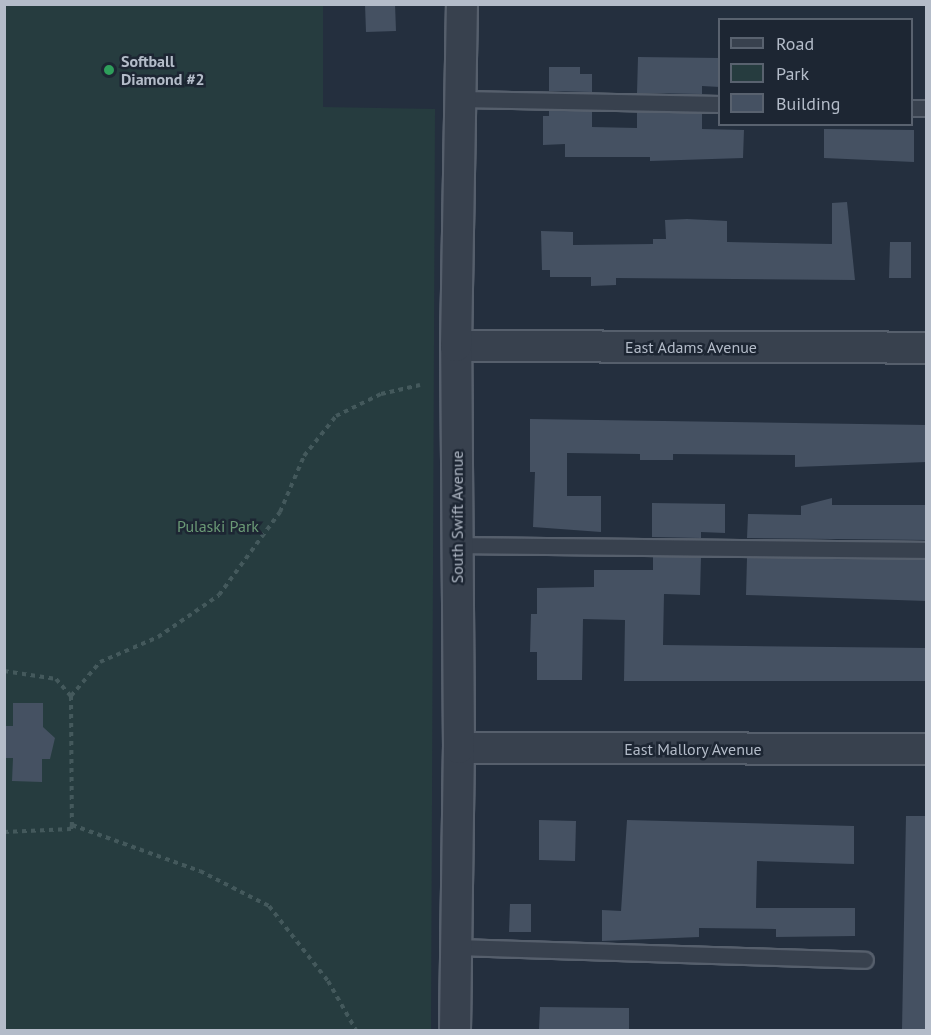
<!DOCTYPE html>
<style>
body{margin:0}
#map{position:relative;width:931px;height:1035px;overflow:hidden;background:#242f3e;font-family:"PT Sans",sans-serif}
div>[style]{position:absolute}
.green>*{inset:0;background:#263c3f}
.building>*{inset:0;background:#455162}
.path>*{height:4px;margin-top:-2px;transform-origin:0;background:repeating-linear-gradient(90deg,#44595c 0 4.5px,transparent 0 9px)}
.roads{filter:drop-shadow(2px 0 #565f6c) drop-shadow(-2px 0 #565f6c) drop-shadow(0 2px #565f6c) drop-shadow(0 -2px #565f6c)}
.service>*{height:15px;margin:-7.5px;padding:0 7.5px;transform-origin:7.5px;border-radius:7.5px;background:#38414e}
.minor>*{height:30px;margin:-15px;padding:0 15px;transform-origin:15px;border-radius:15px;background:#38414e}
.dots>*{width:16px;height:16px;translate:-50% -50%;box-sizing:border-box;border:3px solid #1d2633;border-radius:50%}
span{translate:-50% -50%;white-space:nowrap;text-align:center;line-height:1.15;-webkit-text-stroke:5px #1d2633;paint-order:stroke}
.poi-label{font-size:16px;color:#b4bcc9;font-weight:700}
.left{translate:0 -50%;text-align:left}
.street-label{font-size:16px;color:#b4bcc9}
.park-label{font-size:16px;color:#6b9a76}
.frame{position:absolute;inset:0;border:6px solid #b4bcc9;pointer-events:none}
.legend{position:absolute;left:718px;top:18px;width:195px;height:108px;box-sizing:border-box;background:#1d2633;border:2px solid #59626f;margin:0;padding:8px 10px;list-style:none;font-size:18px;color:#b4bcc9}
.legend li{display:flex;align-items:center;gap:12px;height:30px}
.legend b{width:30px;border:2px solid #59626f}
</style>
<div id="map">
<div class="green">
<i style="clip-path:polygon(5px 5px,323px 5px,323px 107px,435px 109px,431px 1030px,5px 1030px)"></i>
</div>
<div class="building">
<i style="clip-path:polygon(365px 4px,395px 4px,396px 31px,366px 32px)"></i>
<i style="clip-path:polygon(638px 57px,720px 58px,720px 87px,702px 86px,702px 94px,637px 93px)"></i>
<i style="clip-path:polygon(549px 67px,580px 67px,580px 74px,592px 74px,592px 92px,549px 91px)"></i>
<i style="clip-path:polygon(549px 110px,592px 111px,592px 127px,637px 128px,637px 112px,702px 113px,702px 129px,744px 130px,743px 158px,650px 161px,650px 157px,565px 157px,565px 144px,543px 145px,543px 116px,549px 116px)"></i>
<i style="clip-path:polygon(824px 129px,914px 130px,914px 162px,824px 158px)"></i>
<i style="clip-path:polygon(847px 202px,855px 280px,616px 278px,616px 285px,591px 286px,591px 277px,550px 277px,550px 270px,542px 270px,541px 231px,573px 232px,573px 245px,653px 244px,653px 239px,666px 239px,665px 220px,687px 219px,727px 221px,727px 242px,832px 244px,832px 203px)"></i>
<i style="clip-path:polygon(890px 242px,911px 242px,911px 278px,889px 278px)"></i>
<i style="clip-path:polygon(530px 419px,927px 425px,927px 462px,795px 467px,795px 455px,673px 454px,673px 460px,640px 460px,640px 454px,567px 453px,567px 496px,601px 496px,601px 532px,533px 527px,535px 472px,530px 472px)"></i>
<i style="clip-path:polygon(832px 498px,832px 505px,927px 505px,927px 540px,747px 538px,748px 514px,801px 515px,801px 506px)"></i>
<i style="clip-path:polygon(652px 503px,725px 504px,725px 533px,701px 532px,701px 538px,652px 537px)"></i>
<i style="clip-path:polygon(653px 557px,701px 557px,700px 595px,664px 594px,663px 645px,927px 648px,927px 681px,624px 681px,625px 620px,583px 619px,582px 680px,537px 680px,537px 652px,530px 652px,531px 614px,537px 614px,537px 588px,594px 587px,594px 570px,653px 570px)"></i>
<i style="clip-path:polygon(747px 558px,927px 560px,927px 601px,746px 595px)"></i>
<i style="clip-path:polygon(13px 703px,43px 703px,43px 727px,55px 738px,50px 759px,42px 759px,42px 782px,12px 781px,13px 758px,4px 758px,4px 726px,13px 726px)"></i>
<i style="clip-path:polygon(906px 816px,927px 816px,927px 1030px,902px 1030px)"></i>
<i style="clip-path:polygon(539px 820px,576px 821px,575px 861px,539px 860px)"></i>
<i style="clip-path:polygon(627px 820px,854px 826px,854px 864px,757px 861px,756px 908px,855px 908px,855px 936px,776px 937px,776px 929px,699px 928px,699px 937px,602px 941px,602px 910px,621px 911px)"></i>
<i style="clip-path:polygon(510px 904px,531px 904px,531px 932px,509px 932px)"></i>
<i style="clip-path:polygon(540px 1007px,629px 1008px,629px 1030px,539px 1030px)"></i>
</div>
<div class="path">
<i style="left:4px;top:671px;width:53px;rotate:8.7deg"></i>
<i style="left:56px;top:679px;width:23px;rotate:49deg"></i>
<i style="left:71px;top:696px;width:129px;rotate:89.6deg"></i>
<i style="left:72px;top:825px;width:136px;rotate:19.8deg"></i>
<i style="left:200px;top:871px;width:77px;rotate:26.9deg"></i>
<i style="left:269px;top:906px;width:95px;rotate:51.8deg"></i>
<i style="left:328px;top:981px;width:56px;rotate:60.3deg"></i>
<i style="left:71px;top:696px;width:45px;rotate:-49.5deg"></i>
<i style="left:100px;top:662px;width:63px;rotate:-23.3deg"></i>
<i style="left:158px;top:637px;width:74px;rotate:-34.5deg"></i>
<i style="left:219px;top:595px;width:103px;rotate:-53.7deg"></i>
<i style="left:280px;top:512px;width:61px;rotate:-66.8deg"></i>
<i style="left:304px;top:456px;width:51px;rotate:-51.3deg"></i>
<i style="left:336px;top:416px;width:50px;rotate:-26.1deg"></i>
<i style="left:381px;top:394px;width:40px;rotate:-13deg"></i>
<i style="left:4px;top:832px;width:67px;rotate:-2.6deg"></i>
<i style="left:71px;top:829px;width:4px;rotate:-76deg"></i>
</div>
<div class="roads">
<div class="service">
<i style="left:460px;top:99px;width:260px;rotate:1.1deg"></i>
<i style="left:912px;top:108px;width:14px"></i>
<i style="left:457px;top:545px;width:469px;rotate:0.6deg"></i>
<i style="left:456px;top:947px;width:409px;rotate:1.8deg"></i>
</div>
<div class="minor">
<i style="left:456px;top:346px;width:470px;rotate:0.2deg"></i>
<i style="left:459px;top:748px;width:467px;rotate:0.1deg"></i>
<i style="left:455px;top:1030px;width:282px;rotate:-89.2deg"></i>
<i style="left:459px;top:748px;width:402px;rotate:-90.4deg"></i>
<i style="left:456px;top:346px;width:342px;rotate:-89deg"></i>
</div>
</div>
<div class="dots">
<i style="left:109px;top:70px;background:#2e9e5b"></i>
</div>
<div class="poi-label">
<span class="left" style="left:121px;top:70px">Softball<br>Diamond #2</span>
</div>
<div class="street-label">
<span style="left:691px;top:347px">East Adams Avenue</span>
<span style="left:457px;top:517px;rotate:-90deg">South Swift Avenue</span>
<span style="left:693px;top:749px">East Mallory Avenue</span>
</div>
<div class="park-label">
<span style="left:218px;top:526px">Pulaski Park</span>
</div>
<div class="frame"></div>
<ul class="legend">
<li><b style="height:8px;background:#38414e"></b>Road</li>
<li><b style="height:16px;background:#263c3f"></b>Park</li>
<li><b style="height:16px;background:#455162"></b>Building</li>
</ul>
</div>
